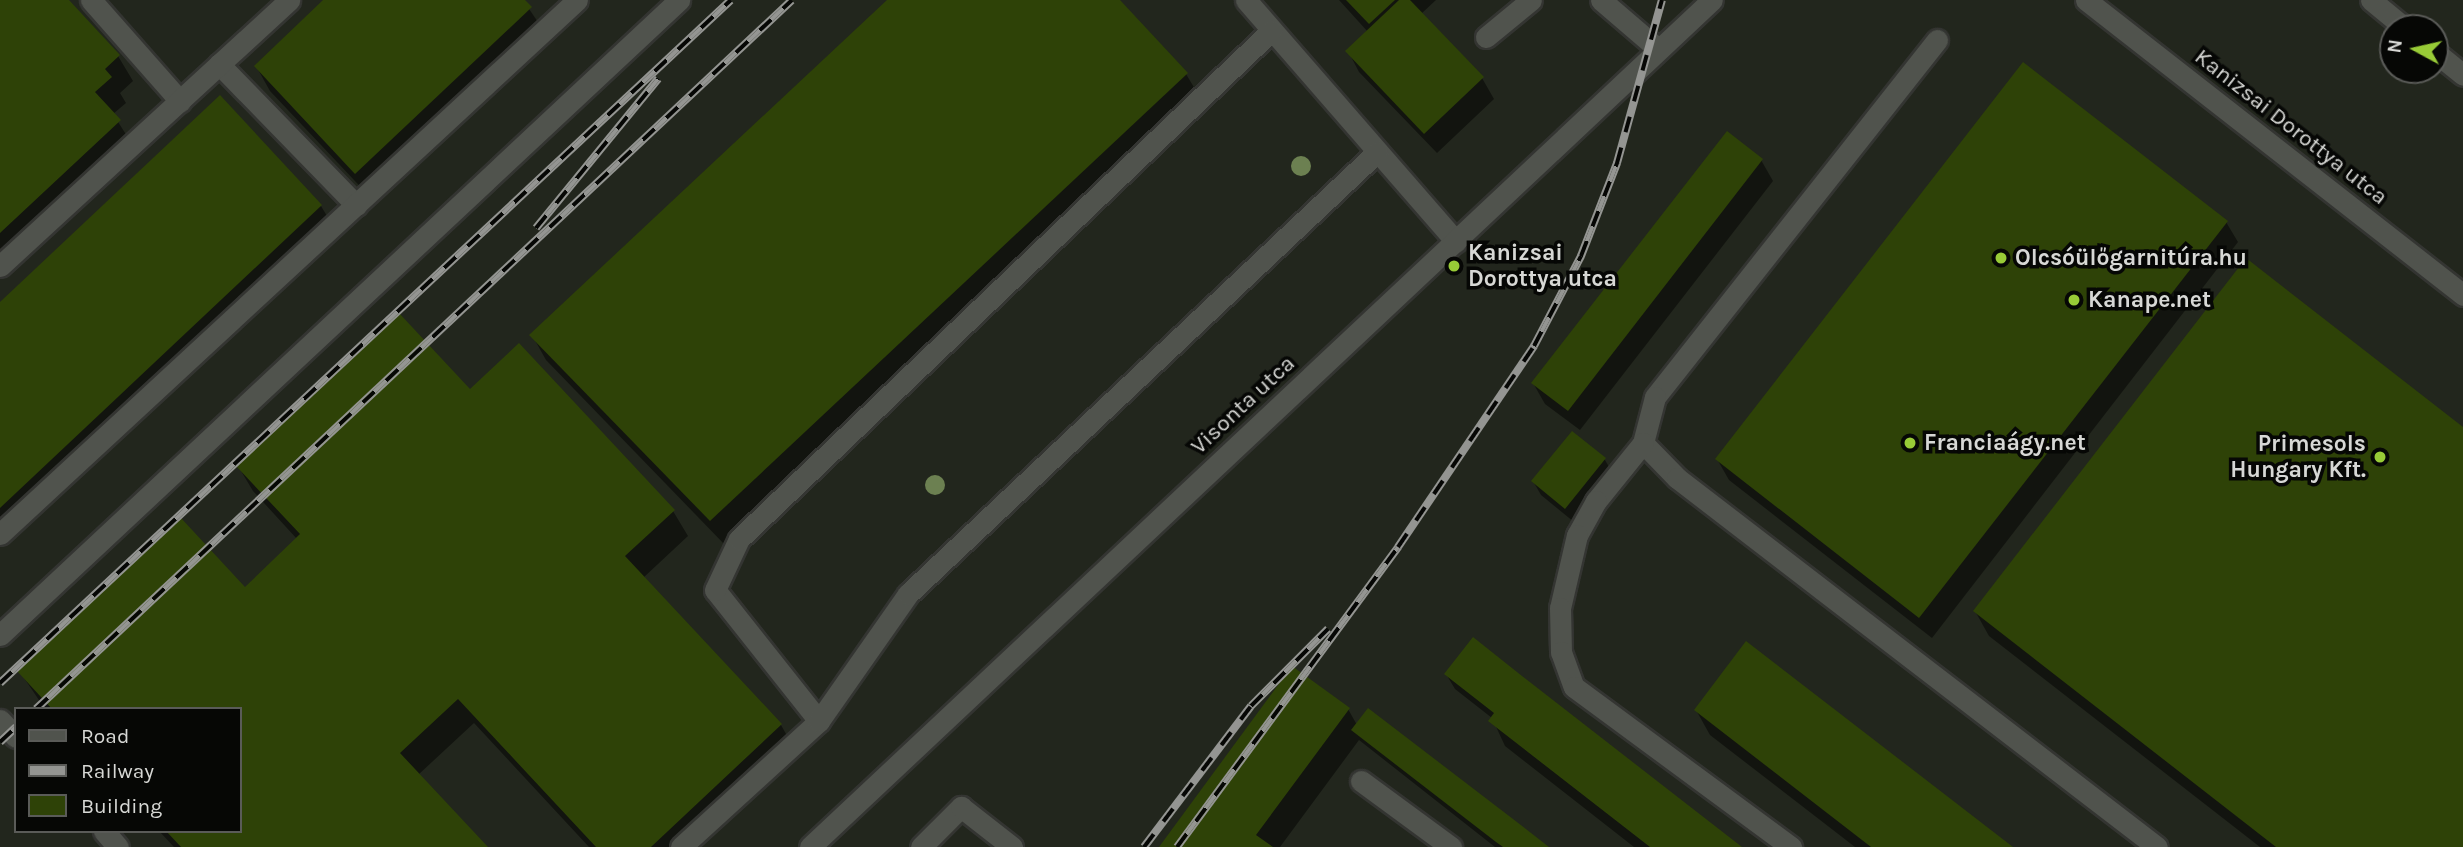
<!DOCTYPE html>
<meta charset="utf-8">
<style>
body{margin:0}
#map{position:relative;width:2463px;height:847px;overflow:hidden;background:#1a1c18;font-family:Karla,sans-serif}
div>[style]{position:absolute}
.built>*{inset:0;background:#22261d}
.shadow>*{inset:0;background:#0007}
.building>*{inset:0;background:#2e4207}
.roads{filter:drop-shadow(2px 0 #343532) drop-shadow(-2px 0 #343532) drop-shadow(0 2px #343532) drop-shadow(0 -2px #343532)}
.lane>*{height:21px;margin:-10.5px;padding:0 10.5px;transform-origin:10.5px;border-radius:10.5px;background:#50534d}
.street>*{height:21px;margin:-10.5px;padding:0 10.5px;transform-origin:10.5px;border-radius:10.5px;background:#50534d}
.rail>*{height:8px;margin-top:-4px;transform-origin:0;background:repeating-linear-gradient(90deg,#060705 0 16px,#949592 0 32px);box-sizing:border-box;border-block:2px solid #949592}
.trees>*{width:20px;height:20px;margin:-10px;border-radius:50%;background:#6c8051}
.dots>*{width:19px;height:19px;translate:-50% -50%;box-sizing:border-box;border:4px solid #060705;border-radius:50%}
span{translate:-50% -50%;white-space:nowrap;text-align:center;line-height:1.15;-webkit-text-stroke:7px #060705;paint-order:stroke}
.street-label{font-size:23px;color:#d7d8d5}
.poi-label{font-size:23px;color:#d7d8d5;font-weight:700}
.left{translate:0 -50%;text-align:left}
.right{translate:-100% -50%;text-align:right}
.legend{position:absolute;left:14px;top:707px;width:228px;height:126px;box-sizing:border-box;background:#060705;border:2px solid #5a5b58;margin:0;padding:9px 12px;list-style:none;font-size:21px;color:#d7d8d5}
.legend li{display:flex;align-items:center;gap:14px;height:35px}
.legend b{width:35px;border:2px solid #5a5b58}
.north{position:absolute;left:2379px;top:14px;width:70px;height:70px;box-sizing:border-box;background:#060705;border:2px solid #5a5b58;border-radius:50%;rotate:278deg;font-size:19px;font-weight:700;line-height:28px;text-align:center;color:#d7d8d5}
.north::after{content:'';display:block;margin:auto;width:24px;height:32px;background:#98cb37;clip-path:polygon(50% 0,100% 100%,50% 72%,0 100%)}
</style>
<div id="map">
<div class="built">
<i style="clip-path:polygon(evenodd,0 0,2463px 0,2463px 847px,0 847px,0 0,2393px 28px,2435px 28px,2435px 70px,2393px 70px,2393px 28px,0 0,16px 709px,240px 709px,240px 831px,16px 831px,16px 709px)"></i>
</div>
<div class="shadow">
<i style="clip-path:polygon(0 0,66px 0,118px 56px,133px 81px,120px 93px,126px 103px,113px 114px,134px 147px,0 272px)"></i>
<i style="clip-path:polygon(326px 0,523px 0,546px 34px,371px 198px,270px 91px,256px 66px)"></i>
<i style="clip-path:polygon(889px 0,1118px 0,1186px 74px,1201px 99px,725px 545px,546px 360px,532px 335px)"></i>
<i style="clip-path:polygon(1339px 0,1436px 0,1421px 14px,1482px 78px,1494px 99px,1437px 153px,1359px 72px,1348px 51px,1368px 32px)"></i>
<i style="clip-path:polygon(1761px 160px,1773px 181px,1580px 430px,1545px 404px,1533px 383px)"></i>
<i style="clip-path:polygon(321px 206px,336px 231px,0 525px,0 304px)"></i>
<i style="clip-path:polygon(2226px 222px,2238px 242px,1932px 638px,1729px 480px,1717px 459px)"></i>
<i style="clip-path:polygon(470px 392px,673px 511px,688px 536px,643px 578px,781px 725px,795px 750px,692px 847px,589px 847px,474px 723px,418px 775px,486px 847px,174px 847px,159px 831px,240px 831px,240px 709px,45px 709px,20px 672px,245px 589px,297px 539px,253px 491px,238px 466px)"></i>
<i style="clip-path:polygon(2463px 430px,2463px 847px,2260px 847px,1989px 636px,1975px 611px)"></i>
<i style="clip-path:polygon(1572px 433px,1605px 460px,1613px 474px,1574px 522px,1541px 495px,1533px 481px)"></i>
<i style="clip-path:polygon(1446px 674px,1739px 847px,1634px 847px,1505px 746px,1492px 718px,1455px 689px)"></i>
<i style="clip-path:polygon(1348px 709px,1357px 725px,1546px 847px,1495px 847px,1359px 740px,1280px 847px,1161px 847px)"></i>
<i style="clip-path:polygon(1696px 710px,2010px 847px,1855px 847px,1710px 735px)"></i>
</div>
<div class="building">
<i style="clip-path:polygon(0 0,69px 0,120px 55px,105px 69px,112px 77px,95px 92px,121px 120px,0 233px)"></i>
<i style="clip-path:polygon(323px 0,525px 0,532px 7px,355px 174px,254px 66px)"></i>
<i style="clip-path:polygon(887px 0,1120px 0,1188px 73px,710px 521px,529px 335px)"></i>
<i style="clip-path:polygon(1346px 0,1395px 0,1369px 24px)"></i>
<i style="clip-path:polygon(1399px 0,1410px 0,1484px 77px,1424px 134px,1345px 51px)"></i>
<i style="clip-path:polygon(2023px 62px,2228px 221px,1919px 618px,1715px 459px)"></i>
<i style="clip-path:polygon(220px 95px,322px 205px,0 508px,0 302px)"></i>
<i style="clip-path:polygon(1727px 131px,1763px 159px,1568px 411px,1531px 383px)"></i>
<i style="clip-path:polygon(2246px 258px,2463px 427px,2463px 847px,2276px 847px,1973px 611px)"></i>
<i style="clip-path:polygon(399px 313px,470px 389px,519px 343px,675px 510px,625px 556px,782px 724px,651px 847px,596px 847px,458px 699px,400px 753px,488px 847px,181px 847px,166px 831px,240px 831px,240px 709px,52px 709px,17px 671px,181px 518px,245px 587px,300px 534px,236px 466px)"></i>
<i style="clip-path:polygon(1572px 431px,1606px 458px,1565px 509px,1531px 481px)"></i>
<i style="clip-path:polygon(1473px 637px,1522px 676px,1742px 847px,1650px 847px,1488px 721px,1494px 713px,1444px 674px)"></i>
<i style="clip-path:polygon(1746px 641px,2013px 847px,1871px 847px,1694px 710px)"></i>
<i style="clip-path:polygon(1292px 666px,1350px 708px,1256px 835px,1273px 847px,1159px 847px)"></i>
<i style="clip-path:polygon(1368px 708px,1513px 819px,1549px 847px,1503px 847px,1496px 842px,1351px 730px)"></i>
</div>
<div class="roads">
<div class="lane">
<i style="left:91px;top:0;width:135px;rotate:48.6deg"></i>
<i style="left:1246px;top:0;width:320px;rotate:49deg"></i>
<i style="left:1601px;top:0;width:74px;rotate:40.6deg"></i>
<i style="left:2371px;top:0;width:44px;rotate:39.5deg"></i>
<i style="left:1486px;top:37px;width:58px;rotate:-39.4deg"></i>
<i style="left:1937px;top:40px;width:455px;rotate:128.3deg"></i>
<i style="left:1655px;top:397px;width:48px;rotate:104.6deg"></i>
<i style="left:1643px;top:443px;width:49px;rotate:45.8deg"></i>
<i style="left:1677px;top:478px;width:605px;rotate:37.55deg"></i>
<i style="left:2435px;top:52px;width:36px;rotate:39deg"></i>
<i style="left:219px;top:64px;width:197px;rotate:45.8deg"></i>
<i style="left:0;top:266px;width:393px;rotate:-42.6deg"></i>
<i style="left:1643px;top:443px;width:75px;rotate:129deg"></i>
<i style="left:1596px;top:501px;width:39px;rotate:119deg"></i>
<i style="left:1577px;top:535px;width:75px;rotate:103.1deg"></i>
<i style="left:1560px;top:608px;width:44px;rotate:88.7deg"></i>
<i style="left:1561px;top:652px;width:37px;rotate:70deg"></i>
<i style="left:1574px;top:687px;width:270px;rotate:36.4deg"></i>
<i style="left:0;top:534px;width:786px;rotate:-42.78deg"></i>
<i style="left:0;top:635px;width:930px;rotate:-43.08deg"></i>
<i style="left:0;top:720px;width:23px;rotate:47deg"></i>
<i style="left:819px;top:721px;width:167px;rotate:-128.4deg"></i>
<i style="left:715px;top:590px;width:56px;rotate:-64.8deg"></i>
<i style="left:739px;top:539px;width:736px;rotate:-43.68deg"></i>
<i style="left:1361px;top:781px;width:112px;rotate:36.3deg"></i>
<i style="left:104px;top:831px;width:21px;rotate:49deg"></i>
<i style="left:681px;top:847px;width:187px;rotate:-42.4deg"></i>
<i style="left:819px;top:721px;width:155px;rotate:-55deg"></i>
<i style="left:908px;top:594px;width:644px;rotate:-43.3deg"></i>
<i style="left:921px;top:847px;width:57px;rotate:-45deg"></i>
<i style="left:961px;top:807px;width:65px;rotate:38.1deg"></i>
</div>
<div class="street">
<i style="left:2086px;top:0;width:479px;rotate:38deg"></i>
<i style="left:810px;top:847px;width:1237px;rotate:-43.2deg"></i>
</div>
</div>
<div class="rail">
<i style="left:536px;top:228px;width:193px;rotate:-50.7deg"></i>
<i style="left:0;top:683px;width:1000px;rotate:-43.06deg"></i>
<i style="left:36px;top:709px;width:1036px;rotate:-43.16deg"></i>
<i style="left:0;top:742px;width:22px;rotate:-43deg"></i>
<i style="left:1144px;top:847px;width:177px;rotate:-52.8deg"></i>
<i style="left:1251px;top:706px;width:109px;rotate:-45deg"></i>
<i style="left:1177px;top:847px;width:373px;rotate:-53.6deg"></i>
<i style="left:1398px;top:547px;width:243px;rotate:-55.9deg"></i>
<i style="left:1534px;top:346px;width:102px;rotate:-62.4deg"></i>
<i style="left:1581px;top:256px;width:100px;rotate:-68.8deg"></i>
<i style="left:1617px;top:163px;width:169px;rotate:-74.6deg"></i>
</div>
<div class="trees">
<i style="left:1301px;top:166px"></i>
<i style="left:935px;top:485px"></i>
</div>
<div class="dots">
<i style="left:2001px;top:258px;background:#98cb37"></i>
<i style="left:1454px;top:266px;background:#98cb37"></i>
<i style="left:2074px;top:300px;background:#98cb37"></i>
<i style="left:1910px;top:443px;background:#98cb37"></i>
<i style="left:2380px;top:457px;background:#98cb37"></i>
</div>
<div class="street-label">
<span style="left:2291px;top:127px;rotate:38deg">Kanizsai Dorottya utca</span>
<span style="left:1243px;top:405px;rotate:-43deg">Visonta utca</span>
</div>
<div class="poi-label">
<span class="left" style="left:1468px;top:266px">Kanizsai<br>Dorottya utca</span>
<span class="left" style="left:2015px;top:258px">Olcsóülőgarnitúra.hu</span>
<span class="left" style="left:2088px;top:300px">Kanape.net</span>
<span class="left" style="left:1924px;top:443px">Franciaágy.net</span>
<span class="right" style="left:2366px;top:457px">Primesols<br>Hungary Kft.</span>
</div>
<ul class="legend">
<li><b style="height:9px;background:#50534d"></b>Road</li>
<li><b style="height:9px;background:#949592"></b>Railway</li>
<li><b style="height:19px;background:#2e4207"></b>Building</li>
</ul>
<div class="north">N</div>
</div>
